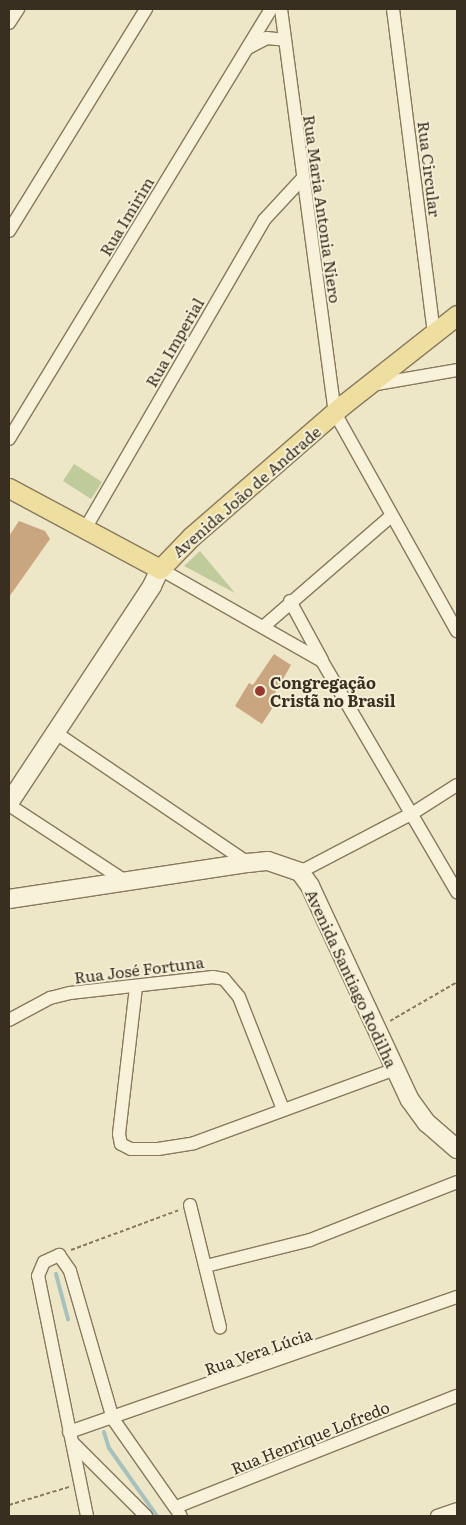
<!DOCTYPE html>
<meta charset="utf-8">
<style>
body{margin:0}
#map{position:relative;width:466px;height:1525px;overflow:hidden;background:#ede6c7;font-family:Literata,serif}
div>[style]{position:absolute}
.green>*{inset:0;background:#c0cb9b}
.stream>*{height:4px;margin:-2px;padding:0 2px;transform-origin:2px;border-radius:2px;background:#a8c1bc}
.building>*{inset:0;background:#c9a67f}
.path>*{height:2px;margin-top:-1px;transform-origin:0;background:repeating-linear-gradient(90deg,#88795d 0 4px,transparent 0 6.5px)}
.roads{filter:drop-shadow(1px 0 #88795d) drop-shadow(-1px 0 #88795d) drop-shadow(0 1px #88795d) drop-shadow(0 -1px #88795d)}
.minor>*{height:12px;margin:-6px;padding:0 6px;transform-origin:6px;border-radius:6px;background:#f8f2da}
.secondary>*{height:18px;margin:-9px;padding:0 9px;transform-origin:9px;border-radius:9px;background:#f8f2da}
.primary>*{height:19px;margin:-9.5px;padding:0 9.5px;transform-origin:9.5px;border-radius:9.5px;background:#eedfa1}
.dots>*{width:14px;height:14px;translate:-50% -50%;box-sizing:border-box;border:2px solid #f4efd6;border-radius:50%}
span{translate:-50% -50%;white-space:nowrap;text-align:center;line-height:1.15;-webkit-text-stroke:4px #f4efd6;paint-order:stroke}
.street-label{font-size:16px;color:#392f20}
.poi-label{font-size:16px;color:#392f20;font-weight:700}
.left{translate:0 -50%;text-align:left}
.frame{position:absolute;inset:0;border:10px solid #392f20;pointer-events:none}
</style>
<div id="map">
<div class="green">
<i style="clip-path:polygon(74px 464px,102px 482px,91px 499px,63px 481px)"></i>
<i style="clip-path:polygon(200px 551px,235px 593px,184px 566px)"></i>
</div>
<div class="stream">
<i style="left:56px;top:1274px;width:47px;rotate:75.1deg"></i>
<i style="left:104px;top:1432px;width:17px;rotate:73deg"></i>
<i style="left:109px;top:1448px;width:83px;rotate:54.8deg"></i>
</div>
<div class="building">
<i style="clip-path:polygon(19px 521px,45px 531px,50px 539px,9px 597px,9px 536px)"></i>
<i style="clip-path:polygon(274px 654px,291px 665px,271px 700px,273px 707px,262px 724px,235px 706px,249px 683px,253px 685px)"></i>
</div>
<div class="path">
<i style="left:390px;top:1021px;width:78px;rotate:-30.2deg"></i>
<i style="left:71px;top:1250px;width:115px;rotate:-20.3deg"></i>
<i style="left:9px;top:1505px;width:63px;rotate:-16.7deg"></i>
</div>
<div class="roads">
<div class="minor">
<i style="left:281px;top:9px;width:408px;rotate:82.4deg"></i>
<i style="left:335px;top:413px;width:250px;rotate:60.8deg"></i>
<i style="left:393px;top:9px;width:327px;rotate:82.8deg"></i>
<i style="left:9px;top:23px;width:17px;rotate:-57deg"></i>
<i style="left:248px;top:48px;width:21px;rotate:-28deg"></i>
<i style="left:267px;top:38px;width:18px;rotate:6deg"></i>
<i style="left:9px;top:231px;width:261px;rotate:-58.3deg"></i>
<i style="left:371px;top:385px;width:87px;rotate:-9.9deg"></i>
<i style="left:9px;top:439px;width:504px;rotate:-58.65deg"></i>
<i style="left:85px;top:529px;width:357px;rotate:-59.9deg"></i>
<i style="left:264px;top:220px;width:56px;rotate:-47.2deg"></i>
<i style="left:160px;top:569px;width:186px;rotate:29.6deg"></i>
<i style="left:322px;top:661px;width:268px;rotate:59.7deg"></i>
<i style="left:290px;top:601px;width:67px;rotate:61.5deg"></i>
<i style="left:263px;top:627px;width:169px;rotate:-40.9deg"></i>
<i style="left:56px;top:733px;width:232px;rotate:34.1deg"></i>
<i style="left:9px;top:805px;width:139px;rotate:33.2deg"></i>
<i style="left:300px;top:872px;width:127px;rotate:-27.6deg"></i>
<i style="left:413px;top:813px;width:52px;rotate:-32.5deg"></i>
<i style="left:136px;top:987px;width:148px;rotate:96.6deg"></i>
<i style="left:119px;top:1134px;width:10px;rotate:79deg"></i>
<i style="left:121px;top:1144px;width:11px;rotate:27deg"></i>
<i style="left:131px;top:1149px;width:27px"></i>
<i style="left:158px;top:1149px;width:36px;rotate:-9deg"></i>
<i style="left:194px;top:1143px;width:214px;rotate:-20.2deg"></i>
<i style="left:9px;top:1020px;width:47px;rotate:-28.2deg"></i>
<i style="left:50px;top:998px;width:21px;rotate:-14deg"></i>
<i style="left:70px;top:993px;width:144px;rotate:-6.4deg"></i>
<i style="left:213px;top:977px;width:11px;rotate:10deg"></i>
<i style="left:224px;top:979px;width:23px;rotate:50deg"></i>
<i style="left:239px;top:997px;width:120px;rotate:68.6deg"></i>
<i style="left:190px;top:1205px;width:126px;rotate:76.2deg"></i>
<i style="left:206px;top:1266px;width:107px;rotate:-14deg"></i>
<i style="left:310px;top:1240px;width:158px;rotate:-21.5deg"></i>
<i style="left:69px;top:1432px;width:411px;rotate:-19.2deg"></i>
<i style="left:72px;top:1442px;width:105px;rotate:45deg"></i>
<i style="left:176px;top:1507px;width:302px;rotate:-21.6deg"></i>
<i style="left:87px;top:1516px;width:245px;rotate:-101.5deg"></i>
<i style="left:38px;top:1276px;width:15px;rotate:-67deg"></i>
<i style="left:44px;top:1262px;width:17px;rotate:-25deg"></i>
<i style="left:59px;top:1255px;width:19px;rotate:55deg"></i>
<i style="left:70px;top:1271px;width:154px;rotate:73.8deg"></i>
<i style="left:113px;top:1419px;width:118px;rotate:55deg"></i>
<i style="left:437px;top:1516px;width:21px;rotate:-19deg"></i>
</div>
<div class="secondary">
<i style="left:9px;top:803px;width:260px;rotate:-56.6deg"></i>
<i style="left:152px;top:586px;width:19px;rotate:-65deg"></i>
<i style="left:9px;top:899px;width:242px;rotate:-8.6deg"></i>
<i style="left:248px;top:863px;width:20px;rotate:-6deg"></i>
<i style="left:268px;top:861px;width:34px;rotate:19deg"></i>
<i style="left:300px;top:872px;width:17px;rotate:54deg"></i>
<i style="left:310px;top:886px;width:236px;rotate:65deg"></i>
<i style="left:410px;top:1100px;width:29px;rotate:54deg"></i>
<i style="left:427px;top:1123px;width:40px;rotate:41deg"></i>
</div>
<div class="primary">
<i style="left:9px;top:488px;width:171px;rotate:28.2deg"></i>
<i style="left:160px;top:569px;width:46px;rotate:-45.9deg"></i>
<i style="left:192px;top:536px;width:201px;rotate:-41deg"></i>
<i style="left:344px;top:404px;width:144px;rotate:-38.2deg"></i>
</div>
</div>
<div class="dots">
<i style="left:260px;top:691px;background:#943a30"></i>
</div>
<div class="street-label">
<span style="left:430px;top:169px;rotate:83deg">Rua Circular</span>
<span style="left:323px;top:209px;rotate:82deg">Rua Maria Antonia Niero</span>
<span style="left:126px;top:216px;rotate:-59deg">Rua Imirim</span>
<span style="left:174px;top:342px;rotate:-60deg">Rua Imperial</span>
<span style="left:246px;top:491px;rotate:-41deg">Avenida João de Andrade</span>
<span style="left:139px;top:969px;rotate:-7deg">Rua José Fortuna</span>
<span style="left:352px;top:978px;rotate:65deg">Avenida Santiago Rodilha</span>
<span style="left:258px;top:1351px;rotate:-19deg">Rua Vera Lúcia</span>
<span style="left:310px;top:1437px;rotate:-22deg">Rua Henrique Lofredo</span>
</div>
<div class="poi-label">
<span class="left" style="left:270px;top:691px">Congregação<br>Cristã no Brasil</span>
</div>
<div class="frame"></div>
</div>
